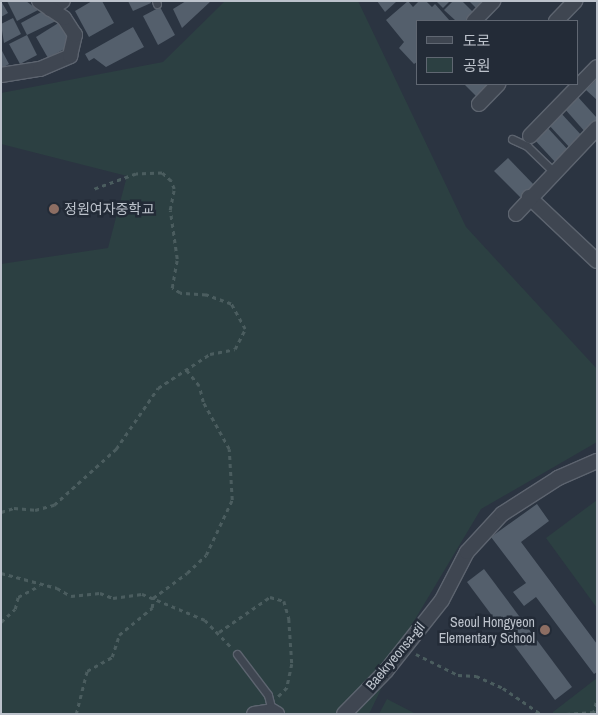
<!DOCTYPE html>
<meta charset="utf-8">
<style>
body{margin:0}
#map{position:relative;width:598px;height:715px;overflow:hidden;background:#2b3441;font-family:"Archivo Narrow","Noto Sans KR",sans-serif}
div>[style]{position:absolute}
.green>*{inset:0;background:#2c4042}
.building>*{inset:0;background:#545f6c}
.path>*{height:2.5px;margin-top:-1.25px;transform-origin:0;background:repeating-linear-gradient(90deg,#4b5d5f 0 4px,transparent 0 8px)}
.roads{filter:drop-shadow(1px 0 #5d646f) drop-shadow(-1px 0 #5d646f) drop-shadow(0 1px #5d646f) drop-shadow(0 -1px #5d646f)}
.service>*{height:7px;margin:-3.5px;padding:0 3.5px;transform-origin:3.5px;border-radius:3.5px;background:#3f4651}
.minor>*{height:14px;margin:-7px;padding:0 7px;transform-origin:7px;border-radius:7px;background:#3f4651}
.dots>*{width:14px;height:14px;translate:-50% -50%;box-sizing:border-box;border:2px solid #232b37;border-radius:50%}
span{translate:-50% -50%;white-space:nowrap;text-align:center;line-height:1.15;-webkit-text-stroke:5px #232b37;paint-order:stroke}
.poi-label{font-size:14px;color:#bcc2cb}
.left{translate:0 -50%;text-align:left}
.right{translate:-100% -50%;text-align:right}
.street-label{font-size:14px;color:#bcc2cb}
.frame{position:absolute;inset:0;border:2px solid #bcc2cb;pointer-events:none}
.legend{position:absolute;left:416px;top:20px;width:162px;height:65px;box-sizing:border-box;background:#232b37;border:1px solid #606772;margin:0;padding:6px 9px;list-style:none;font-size:15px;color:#bcc2cb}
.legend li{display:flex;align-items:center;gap:10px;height:25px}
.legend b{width:25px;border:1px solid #606772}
</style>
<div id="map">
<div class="green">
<i style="clip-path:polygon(225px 1px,358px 1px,466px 227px,597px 369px,597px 442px,481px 509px,414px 621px,369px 714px,1px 714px,1px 264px,108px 248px,127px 176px,1px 144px,1px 93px,163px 62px)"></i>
<i style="clip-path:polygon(597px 500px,597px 608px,546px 538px)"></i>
<i style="clip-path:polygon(597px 678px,597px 714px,553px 714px,553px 712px)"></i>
<i style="clip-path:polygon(387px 699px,416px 714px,379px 714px)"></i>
</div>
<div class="building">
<i style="clip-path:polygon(1px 1px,8px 13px,1px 17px)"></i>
<i style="clip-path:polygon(7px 1px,26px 1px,38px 10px,17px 21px)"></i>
<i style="clip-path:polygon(92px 1px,102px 1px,114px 23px,89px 37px,75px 11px)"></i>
<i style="clip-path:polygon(128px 1px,150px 1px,151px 3px,133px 11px)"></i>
<i style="clip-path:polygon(186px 1px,211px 1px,182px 28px,173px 9px)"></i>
<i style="clip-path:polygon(377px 1px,397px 1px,385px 12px)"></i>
<i style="clip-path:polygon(408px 1px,413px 7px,419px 1px,426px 1px,432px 7px,435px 4px,450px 21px,417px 21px,417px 62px,414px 64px,399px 48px,404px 42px,386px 20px)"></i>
<i style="clip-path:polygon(436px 1px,450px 1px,443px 8px)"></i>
<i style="clip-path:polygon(453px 1px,462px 1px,473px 12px,465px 21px,456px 21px,444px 10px)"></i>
<i style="clip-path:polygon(469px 1px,488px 1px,479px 11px)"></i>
<i style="clip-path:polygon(160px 7px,175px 35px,158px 45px,143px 16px)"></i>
<i style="clip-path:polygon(43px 11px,56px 21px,27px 35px,21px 23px)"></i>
<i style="clip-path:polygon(13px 18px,21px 34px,4px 43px,1px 24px)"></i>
<i style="clip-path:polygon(60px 22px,70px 35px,68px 47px,48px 58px,36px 37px)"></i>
<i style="clip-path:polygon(133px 27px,144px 47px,106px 67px,94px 58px,89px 61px,85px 54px)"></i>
<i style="clip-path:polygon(27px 35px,37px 55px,20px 64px,9px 44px)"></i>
<i style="clip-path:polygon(1px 49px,9px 64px,1px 69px)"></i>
<i style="clip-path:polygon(597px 79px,597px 100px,586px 90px)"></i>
<i style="clip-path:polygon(464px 84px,490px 84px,477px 97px)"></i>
<i style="clip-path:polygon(577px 96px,597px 118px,597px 123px,586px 133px,564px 108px)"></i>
<i style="clip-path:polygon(560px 112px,583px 137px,571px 149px,548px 124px)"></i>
<i style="clip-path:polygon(546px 126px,569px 151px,556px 163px,533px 138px)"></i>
<i style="clip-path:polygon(508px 158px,536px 187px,523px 200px,494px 171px)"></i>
<i style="clip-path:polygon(537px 504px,549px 521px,521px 542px,597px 644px,597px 672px,594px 674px,536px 597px,524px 606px,513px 592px,526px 583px,491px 537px)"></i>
<i style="clip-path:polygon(484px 569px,572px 687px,555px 700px,467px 582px)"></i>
</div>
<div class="path">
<i style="left:1px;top:512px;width:14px;rotate:-17deg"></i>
<i style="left:14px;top:508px;width:21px;rotate:5deg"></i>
<i style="left:35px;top:510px;width:20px;rotate:-15deg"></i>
<i style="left:54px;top:505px;width:84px;rotate:-42.1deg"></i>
<i style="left:116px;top:449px;width:74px;rotate:-55.5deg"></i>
<i style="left:158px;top:388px;width:62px;rotate:-33.2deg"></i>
<i style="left:210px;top:354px;width:25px;rotate:-11deg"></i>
<i style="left:235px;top:349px;width:22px;rotate:-63deg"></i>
<i style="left:245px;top:329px;width:29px;rotate:-119deg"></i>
<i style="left:231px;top:304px;width:27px;rotate:-160deg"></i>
<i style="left:206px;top:295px;width:26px;rotate:-176deg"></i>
<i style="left:180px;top:293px;width:9px;rotate:-148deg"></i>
<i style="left:172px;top:288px;width:29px;rotate:-80deg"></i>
<i style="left:177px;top:259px;width:49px;rotate:-98.1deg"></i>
<i style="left:170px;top:210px;width:21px;rotate:-79deg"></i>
<i style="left:174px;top:189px;width:9px;rotate:-111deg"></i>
<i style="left:171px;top:181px;width:12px;rotate:-138deg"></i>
<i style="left:162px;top:173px;width:26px;rotate:178deg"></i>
<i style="left:136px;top:174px;width:47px;rotate:160deg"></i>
<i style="left:1px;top:573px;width:58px;rotate:15deg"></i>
<i style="left:57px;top:588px;width:16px;rotate:30deg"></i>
<i style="left:71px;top:596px;width:29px;rotate:-6deg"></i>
<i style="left:100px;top:593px;width:14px;rotate:21deg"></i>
<i style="left:113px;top:598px;width:29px;rotate:-8deg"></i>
<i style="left:142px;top:594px;width:68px;rotate:22.4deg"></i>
<i style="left:205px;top:620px;width:37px;rotate:46deg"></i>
<i style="left:1px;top:622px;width:19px;rotate:-43deg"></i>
<i style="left:15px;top:609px;width:12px;rotate:-76deg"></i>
<i style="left:18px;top:597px;width:24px;rotate:-28deg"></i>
<i style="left:219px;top:632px;width:62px;rotate:-34.5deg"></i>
<i style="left:270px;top:597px;width:15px;rotate:16deg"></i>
<i style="left:284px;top:601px;width:19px;rotate:74deg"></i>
<i style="left:289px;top:619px;width:45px;rotate:86.2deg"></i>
<i style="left:292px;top:664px;width:25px;rotate:102deg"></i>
<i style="left:287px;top:688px;width:13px;rotate:135deg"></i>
<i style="left:416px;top:654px;width:47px;rotate:26.6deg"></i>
<i style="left:458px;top:675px;width:18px;rotate:3deg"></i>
<i style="left:476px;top:676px;width:30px;rotate:24deg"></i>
<i style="left:503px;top:688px;width:46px;rotate:34.4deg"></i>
<i style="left:76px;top:714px;width:44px;rotate:-75.7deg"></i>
<i style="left:87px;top:671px;width:29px;rotate:-29deg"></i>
<i style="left:112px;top:657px;width:23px;rotate:-72deg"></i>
<i style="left:119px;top:635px;width:43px;rotate:-39.3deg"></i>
<i style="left:152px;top:608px;width:10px;rotate:-84deg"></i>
<i style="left:153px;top:598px;width:42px;rotate:-36.3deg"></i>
<i style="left:187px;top:573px;width:26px;rotate:-43deg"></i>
<i style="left:206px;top:555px;width:61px;rotate:-64.7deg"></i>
<i style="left:232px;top:500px;width:51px;rotate:-93.4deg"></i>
<i style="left:229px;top:449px;width:54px;rotate:-119deg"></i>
<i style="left:203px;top:402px;width:16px;rotate:-104deg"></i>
<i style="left:199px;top:386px;width:21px;rotate:-129deg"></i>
<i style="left:566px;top:714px;width:31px;rotate:-4deg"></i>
<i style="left:593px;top:714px;width:16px;rotate:-76deg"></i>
</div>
<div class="roads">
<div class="service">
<i style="left:156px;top:1px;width:3px;rotate:72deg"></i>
<i style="left:512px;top:139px;width:17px;rotate:25deg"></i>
<i style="left:527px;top:146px;width:37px;rotate:44deg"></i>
<i style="left:237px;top:654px;width:51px;rotate:52.9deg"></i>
<i style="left:268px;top:695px;width:16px;rotate:76deg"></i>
</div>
<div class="minor">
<i style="left:50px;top:9px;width:15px;rotate:-32deg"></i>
<i style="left:474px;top:21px;width:28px;rotate:-46deg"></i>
<i style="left:556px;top:21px;width:28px;rotate:-46deg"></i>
<i style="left:1px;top:75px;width:39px;rotate:-9deg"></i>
<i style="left:40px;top:69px;width:33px;rotate:-23deg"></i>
<i style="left:70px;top:56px;width:22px;rotate:-77deg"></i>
<i style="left:75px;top:35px;width:20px;rotate:-123deg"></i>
<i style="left:64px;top:18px;width:30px;rotate:-146deg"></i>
<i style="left:479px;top:104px;width:28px;rotate:-46deg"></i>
<i style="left:530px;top:136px;width:96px;rotate:-45.8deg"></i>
<i style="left:529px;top:197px;width:93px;rotate:43.3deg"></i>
<i style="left:516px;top:214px;width:118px;rotate:-46.7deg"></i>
<i style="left:254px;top:714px;width:18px;rotate:-9deg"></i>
<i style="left:272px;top:711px;width:6px;rotate:31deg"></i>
<i style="left:344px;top:714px;width:60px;rotate:-45.7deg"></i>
<i style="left:386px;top:671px;width:90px;rotate:-51.7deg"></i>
<i style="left:442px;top:600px;width:54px;rotate:-62.5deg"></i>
<i style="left:467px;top:552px;width:52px;rotate:-47.4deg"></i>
<i style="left:502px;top:514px;width:67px;rotate:-32.7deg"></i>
<i style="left:558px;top:478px;width:43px;rotate:-23.6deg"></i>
</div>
</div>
<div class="dots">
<i style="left:54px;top:209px;background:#8d6e63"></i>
<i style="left:545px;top:630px;background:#8d6e63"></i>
</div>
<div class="poi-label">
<span class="left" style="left:64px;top:209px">정원여자중학교</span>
<span class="right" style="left:535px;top:630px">Seoul Hongyeon<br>Elementary School</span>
</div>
<div class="street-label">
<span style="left:395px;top:656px;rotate:-50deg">Baekryeonsa-gil</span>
</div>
<div class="frame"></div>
<ul class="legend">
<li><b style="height:6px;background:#3f4651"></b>도로</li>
<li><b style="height:14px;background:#2c4042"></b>공원</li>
</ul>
</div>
